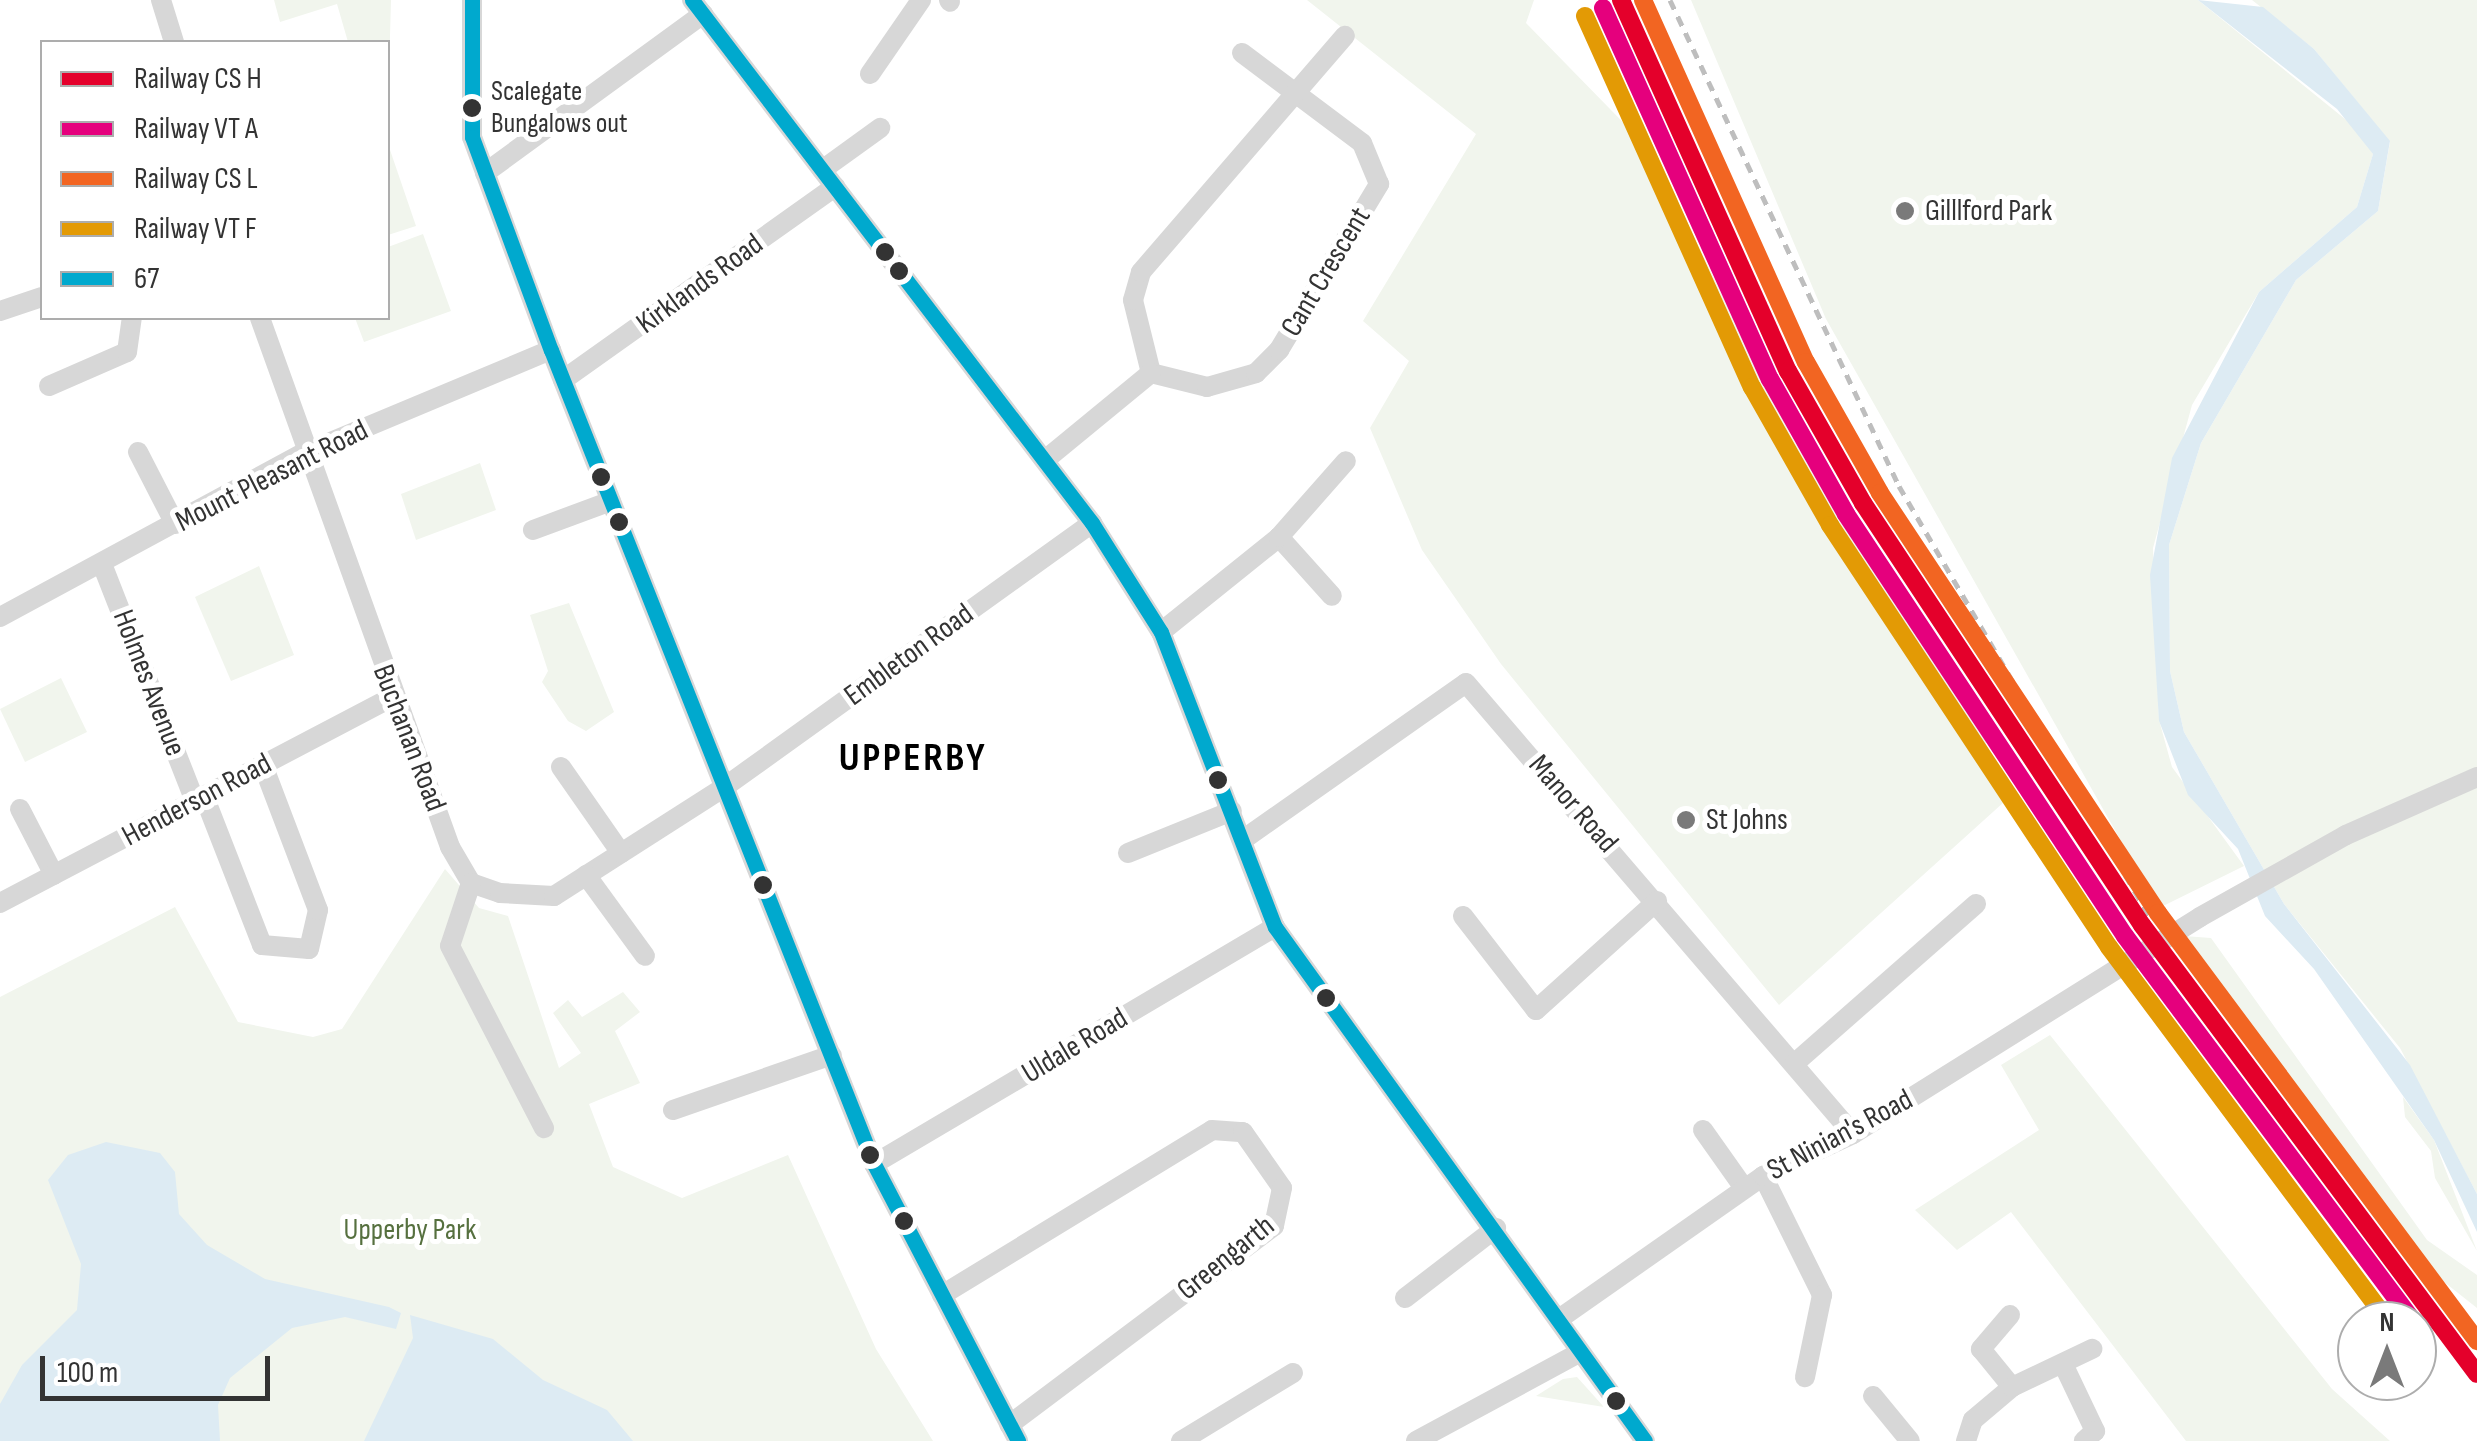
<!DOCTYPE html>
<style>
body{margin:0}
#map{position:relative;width:2477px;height:1441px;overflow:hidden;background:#fff;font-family:"Sofia Sans Condensed",sans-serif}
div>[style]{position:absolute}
.green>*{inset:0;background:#f1f5ed}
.water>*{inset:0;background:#ddebf3}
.minor>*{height:20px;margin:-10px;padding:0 10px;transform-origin:10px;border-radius:10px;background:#d7d7d7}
.rail>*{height:5px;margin-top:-2.5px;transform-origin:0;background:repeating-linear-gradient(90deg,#bebebe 0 10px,transparent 0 18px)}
.bus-1>*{height:15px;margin:-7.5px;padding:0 7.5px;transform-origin:7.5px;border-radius:7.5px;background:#00a9ce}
.rail-1>*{height:18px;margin:-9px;padding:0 9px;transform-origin:9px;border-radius:9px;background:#e4002b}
.rail-2>*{height:18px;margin:-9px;padding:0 9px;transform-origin:9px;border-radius:9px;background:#e5007d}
.rail-3>*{height:18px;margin:-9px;padding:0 9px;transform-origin:9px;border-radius:9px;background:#f26522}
.rail-4>*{height:18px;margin:-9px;padding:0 9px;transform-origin:9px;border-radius:9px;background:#e39a05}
.dots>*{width:28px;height:28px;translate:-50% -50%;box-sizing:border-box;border:5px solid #fff;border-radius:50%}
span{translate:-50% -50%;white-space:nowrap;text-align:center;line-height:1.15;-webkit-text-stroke:10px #fff;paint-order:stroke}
.bus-label{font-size:28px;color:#333}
.left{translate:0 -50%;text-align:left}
.poi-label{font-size:30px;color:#333}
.street-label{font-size:30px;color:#333}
.park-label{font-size:30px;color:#56703f}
.district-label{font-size:40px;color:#000;font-weight:700;letter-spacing:2.5px}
.legend{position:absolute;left:40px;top:40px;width:350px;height:280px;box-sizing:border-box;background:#fff;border:2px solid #adadad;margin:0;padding:12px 18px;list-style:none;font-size:30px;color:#333}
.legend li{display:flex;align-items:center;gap:20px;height:50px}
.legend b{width:50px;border:2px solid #adadad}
.north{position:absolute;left:2337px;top:1301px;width:100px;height:100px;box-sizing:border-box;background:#fff;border:2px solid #adadad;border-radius:50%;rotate:0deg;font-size:28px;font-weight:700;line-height:40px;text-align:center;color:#333}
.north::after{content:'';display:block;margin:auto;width:35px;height:45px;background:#7a7a7a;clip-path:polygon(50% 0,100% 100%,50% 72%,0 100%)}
.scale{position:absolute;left:40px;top:1356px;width:230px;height:45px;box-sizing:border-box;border:5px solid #333;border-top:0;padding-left:12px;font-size:30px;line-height:35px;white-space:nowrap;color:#333;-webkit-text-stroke:8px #fff;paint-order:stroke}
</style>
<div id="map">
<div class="green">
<i style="clip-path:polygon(274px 0,391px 0,388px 109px,388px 42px,348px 42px,337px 4px,280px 22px)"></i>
<i style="clip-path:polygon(1307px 0,1534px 0,1526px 23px,1653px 153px,1792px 438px,1991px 738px,1975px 755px,2014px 793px,1779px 1005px,1501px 664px,1422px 550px,1370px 428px,1409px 361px,1363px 321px,1476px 134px)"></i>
<i style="clip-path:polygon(1691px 0,2198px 0,2366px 136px,2373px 154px,2357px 207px,2259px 292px,2192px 405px,2153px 548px,2159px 720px,2172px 767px,2244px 866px,2159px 908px,1826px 319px)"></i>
<i style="clip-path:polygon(2252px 0,2477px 0,2477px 1194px,2400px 1048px,2284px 904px,2184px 732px,2170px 671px,2169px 545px,2201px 443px,2296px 280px,2378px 211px,2390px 142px,2314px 49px)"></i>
<i style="clip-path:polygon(388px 144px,416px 226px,388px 235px)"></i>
<i style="clip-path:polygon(423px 234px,451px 311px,364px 342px,355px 318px,388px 318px,388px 247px)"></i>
<i style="clip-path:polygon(480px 463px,496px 510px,416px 540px,401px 494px)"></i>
<i style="clip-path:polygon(259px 566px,294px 655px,231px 681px,195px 597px)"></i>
<i style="clip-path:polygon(569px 603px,614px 712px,586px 731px,568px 721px,542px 682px,548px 671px,530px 615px)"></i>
<i style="clip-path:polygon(61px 678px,87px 732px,25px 762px,0 709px)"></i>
<i style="clip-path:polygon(445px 869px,479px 908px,508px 916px,559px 1068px,581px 1053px,553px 1013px,568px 1000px,582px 1017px,623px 992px,640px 1012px,615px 1031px,640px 1083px,589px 1104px,613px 1167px,682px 1198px,788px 1155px,876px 1349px,933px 1441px,0 1441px,0 997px,175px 907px,238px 1022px,313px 1037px,342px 1029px)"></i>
<i style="clip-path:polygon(2184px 936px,2211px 938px,2427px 1240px,2477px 1275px,2477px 1308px,2410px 1255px,2173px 943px)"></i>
<i style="clip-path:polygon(2050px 1035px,2332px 1389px,2390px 1441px,2186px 1441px,2011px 1212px,1957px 1250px,1915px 1210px,2039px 1130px,2001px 1065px)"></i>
<i style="clip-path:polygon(2403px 1097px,2434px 1140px,2477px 1251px,2435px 1178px,2431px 1151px,2405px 1117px)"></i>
<i style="clip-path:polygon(1577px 1377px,1604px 1407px,1536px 1396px,1563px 1379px)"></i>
</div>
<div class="water">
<i style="clip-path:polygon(2198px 0,2263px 7px,2314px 49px,2390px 141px,2378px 211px,2296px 280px,2201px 443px,2169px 545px,2170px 671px,2184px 732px,2284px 904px,2410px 1065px,2477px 1194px,2477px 1232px,2434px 1140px,2314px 969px,2265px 916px,2238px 849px,2188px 795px,2159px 721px,2150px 575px,2172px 458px,2259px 292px,2357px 207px,2373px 154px,2337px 109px)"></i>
<i style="clip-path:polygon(106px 1142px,160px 1153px,175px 1172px,179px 1214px,207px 1245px,265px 1279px,389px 1307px,401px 1313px,396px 1329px,345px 1317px,292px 1328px,230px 1378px,218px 1405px,220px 1441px,0 1441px,0 1404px,22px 1365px,77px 1310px,81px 1264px,48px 1180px,68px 1155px)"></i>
<i style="clip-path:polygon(410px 1315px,493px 1339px,543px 1380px,607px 1410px,633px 1441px,364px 1441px,413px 1338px)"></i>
</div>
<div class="minor">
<i style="left:161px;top:0;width:44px;rotate:72.8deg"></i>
<i style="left:472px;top:0;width:137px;rotate:90deg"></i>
<i style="left:472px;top:137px;width:227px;rotate:69.7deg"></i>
<i style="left:551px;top:350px;width:876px;rotate:68.36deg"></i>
<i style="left:874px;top:1164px;width:312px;rotate:62.5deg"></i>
<i style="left:692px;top:0;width:658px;rotate:52.59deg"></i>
<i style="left:1092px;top:523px;width:129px;rotate:57.7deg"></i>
<i style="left:1161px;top:632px;width:316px;rotate:68.9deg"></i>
<i style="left:1275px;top:927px;width:633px;rotate:54.25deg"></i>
<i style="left:949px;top:0;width:2px;rotate:63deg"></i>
<i style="left:870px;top:74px;width:90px;rotate:-55.4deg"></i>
<i style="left:822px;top:170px;width:72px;rotate:-35.9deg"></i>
<i style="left:485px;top:173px;width:270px;rotate:-36.1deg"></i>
<i style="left:0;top:311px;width:44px;rotate:-18.4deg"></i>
<i style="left:260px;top:318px;width:562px;rotate:70.24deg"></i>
<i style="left:450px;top:847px;width:42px;rotate:59.7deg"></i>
<i style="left:471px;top:883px;width:31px;rotate:19deg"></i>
<i style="left:500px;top:893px;width:54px;rotate:3.2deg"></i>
<i style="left:554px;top:896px;width:204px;rotate:-32.6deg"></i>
<i style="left:726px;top:786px;width:451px;rotate:-35.7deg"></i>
<i style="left:1151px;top:373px;width:58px;rotate:14deg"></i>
<i style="left:1207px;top:387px;width:51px;rotate:-15.9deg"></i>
<i style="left:1256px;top:373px;width:33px;rotate:-45deg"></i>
<i style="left:1279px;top:350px;width:194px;rotate:-58.9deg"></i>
<i style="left:1379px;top:184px;width:44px;rotate:-112.5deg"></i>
<i style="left:1362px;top:143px;width:150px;rotate:-143.1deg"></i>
<i style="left:1151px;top:373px;width:75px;rotate:-103.9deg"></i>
<i style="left:1133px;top:300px;width:29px;rotate:-74deg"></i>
<i style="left:1141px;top:272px;width:312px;rotate:-49.2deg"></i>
<i style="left:563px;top:380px;width:334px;rotate:-35.4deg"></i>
<i style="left:49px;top:386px;width:85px;rotate:-23.6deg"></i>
<i style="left:127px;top:352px;width:34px;rotate:-82deg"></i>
<i style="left:138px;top:452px;width:81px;rotate:62.8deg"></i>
<i style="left:1045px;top:460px;width:137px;rotate:-39.4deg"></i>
<i style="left:533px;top:530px;width:83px;rotate:-20.4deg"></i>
<i style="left:1279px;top:537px;width:79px;rotate:48.1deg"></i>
<i style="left:102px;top:564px;width:255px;rotate:68.6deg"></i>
<i style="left:0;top:617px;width:343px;rotate:-28.4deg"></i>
<i style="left:302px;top:454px;width:270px;rotate:-22.7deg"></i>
<i style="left:1161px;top:632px;width:151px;rotate:-38.8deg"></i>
<i style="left:1279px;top:537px;width:101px;rotate:-48.6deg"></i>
<i style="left:561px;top:767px;width:105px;rotate:55.1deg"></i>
<i style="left:204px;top:796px;width:160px;rotate:68.7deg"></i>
<i style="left:262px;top:945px;width:47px;rotate:4.9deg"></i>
<i style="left:309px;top:949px;width:40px;rotate:-77deg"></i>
<i style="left:318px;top:910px;width:155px;rotate:-110.8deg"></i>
<i style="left:20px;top:809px;width:74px;rotate:62.7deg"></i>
<i style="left:1244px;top:839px;width:271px;rotate:-35.1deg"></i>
<i style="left:1466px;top:683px;width:594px;rotate:49.37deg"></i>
<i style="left:1128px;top:853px;width:112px;rotate:-22deg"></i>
<i style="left:586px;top:875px;width:100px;rotate:53.9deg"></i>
<i style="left:471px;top:883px;width:66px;rotate:108.4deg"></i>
<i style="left:450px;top:946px;width:205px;rotate:62.7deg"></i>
<i style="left:0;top:903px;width:445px;rotate:-27.7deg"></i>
<i style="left:1463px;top:916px;width:119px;rotate:52.2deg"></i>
<i style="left:1536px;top:1010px;width:163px;rotate:-42deg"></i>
<i style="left:1795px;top:1063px;width:241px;rotate:-41.3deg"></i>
<i style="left:673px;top:1110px;width:168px;rotate:-19.1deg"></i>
<i style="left:1703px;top:1130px;width:71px;rotate:54.7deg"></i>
<i style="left:874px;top:1164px;width:466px;rotate:-30.6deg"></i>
<i style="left:1763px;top:1176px;width:133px;rotate:63.6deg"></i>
<i style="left:1822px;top:1295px;width:84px;rotate:101.7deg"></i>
<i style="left:942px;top:1295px;width:316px;rotate:-31.4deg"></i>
<i style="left:1212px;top:1130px;width:31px;rotate:4deg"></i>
<i style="left:1243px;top:1132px;width:68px;rotate:55.1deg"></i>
<i style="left:1282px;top:1188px;width:39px;rotate:102deg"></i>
<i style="left:1274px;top:1226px;width:331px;rotate:143.1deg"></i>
<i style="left:1405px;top:1298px;width:115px;rotate:-37.6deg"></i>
<i style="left:2010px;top:1315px;width:45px;rotate:130.5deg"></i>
<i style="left:1981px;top:1349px;width:49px;rotate:50.8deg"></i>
<i style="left:1559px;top:1319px;width:249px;rotate:-35deg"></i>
<i style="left:1763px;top:1176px;width:99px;rotate:-25deg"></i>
<i style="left:1853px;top:1134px;width:409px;rotate:-32deg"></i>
<i style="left:2200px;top:917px;width:167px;rotate:-29.3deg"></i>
<i style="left:2346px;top:835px;width:143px;rotate:-23.9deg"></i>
<i style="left:2065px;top:1368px;width:70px;rotate:64.5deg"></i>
<i style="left:2095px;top:1431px;width:15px;rotate:138deg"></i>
<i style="left:1873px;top:1396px;width:58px;rotate:50.6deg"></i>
<i style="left:1181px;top:1441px;width:131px;rotate:-31.3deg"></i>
<i style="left:1416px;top:1441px;width:185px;rotate:-28.4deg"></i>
<i style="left:1966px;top:1441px;width:22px;rotate:-72deg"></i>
<i style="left:1973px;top:1420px;width:51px;rotate:-40.2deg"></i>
<i style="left:2012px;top:1387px;width:89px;rotate:-25.4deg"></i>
</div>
<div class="rail">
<i style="left:1670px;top:0;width:537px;rotate:64.77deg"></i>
<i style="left:1899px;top:486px;width:500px;rotate:59.8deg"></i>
</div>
<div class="bus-1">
<i style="left:472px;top:0;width:137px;rotate:90deg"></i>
<i style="left:472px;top:137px;width:227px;rotate:69.7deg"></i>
<i style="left:551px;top:350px;width:876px;rotate:68.36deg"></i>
<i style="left:874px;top:1164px;width:312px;rotate:62.5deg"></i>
<i style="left:692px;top:0;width:658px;rotate:52.59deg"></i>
<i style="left:1092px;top:523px;width:129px;rotate:57.7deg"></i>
<i style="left:1161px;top:632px;width:316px;rotate:68.9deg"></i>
<i style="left:1275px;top:927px;width:633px;rotate:54.25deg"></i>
</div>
<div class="rail-1">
<i style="left:1621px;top:0;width:407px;rotate:65.8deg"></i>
<i style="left:1788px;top:371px;width:152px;rotate:60.4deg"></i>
<i style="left:1863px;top:503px;width:506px;rotate:56.53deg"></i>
<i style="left:2142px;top:925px;width:560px;rotate:53.27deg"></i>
</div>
<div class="rail-2">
<i style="left:1603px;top:8px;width:407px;rotate:65.8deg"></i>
<i style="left:1770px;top:379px;width:155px;rotate:60.6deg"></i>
<i style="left:1846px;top:514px;width:506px;rotate:56.53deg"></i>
<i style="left:2125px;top:936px;width:481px;rotate:53.2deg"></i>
</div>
<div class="rail-3">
<i style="left:1643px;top:0;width:397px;rotate:65.8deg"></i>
<i style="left:1806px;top:362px;width:150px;rotate:60.5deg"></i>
<i style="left:1880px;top:493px;width:504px;rotate:56.5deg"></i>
<i style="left:2158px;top:913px;width:534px;rotate:53.3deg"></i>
</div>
<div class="rail-4">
<i style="left:1585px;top:16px;width:407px;rotate:65.8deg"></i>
<i style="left:1752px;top:387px;width:159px;rotate:60.5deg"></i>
<i style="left:1830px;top:525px;width:506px;rotate:56.53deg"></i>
<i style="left:2109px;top:947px;width:467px;rotate:53.3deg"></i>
</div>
<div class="dots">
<i style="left:472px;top:108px;background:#333"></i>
<i style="left:1905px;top:211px;background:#7a7a7a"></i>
<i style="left:885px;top:252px;background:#333"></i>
<i style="left:899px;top:271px;background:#333"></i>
<i style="left:601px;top:477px;background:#333"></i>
<i style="left:619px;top:522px;background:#333"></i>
<i style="left:1218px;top:780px;background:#333"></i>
<i style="left:1686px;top:820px;background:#7a7a7a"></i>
<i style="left:763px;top:885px;background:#333"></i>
<i style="left:1326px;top:998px;background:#333"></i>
<i style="left:870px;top:1155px;background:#333"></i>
<i style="left:904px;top:1221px;background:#333"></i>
<i style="left:1616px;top:1401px;background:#333"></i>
</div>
<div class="bus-label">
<span class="left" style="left:491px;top:108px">Scalegate<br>Bungalows out</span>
</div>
<div class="poi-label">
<span class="left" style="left:1925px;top:211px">Gilllford Park</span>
<span class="left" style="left:1706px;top:820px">St Johns</span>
</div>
<div class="street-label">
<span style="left:1326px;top:272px;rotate:-59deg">Cant Crescent</span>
<span style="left:700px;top:284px;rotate:-36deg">Kirklands Road</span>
<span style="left:272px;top:476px;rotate:-27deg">Mount Pleasant Road</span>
<span style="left:909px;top:655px;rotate:-36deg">Embleton Road</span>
<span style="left:149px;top:683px;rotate:69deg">Holmes Avenue</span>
<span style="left:409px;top:738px;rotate:69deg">Buchanan Road</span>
<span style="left:197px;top:800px;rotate:-28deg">Henderson Road</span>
<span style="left:1573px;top:804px;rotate:49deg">Manor Road</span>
<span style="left:1075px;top:1046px;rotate:-31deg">Uldale Road</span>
<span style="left:1840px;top:1135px;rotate:-28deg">St Ninian's Road</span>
<span style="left:1226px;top:1258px;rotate:-39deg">Greengarth</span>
</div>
<div class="park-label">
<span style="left:410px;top:1230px">Upperby Park</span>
</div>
<div class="district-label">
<span style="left:913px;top:758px">UPPERBY</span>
</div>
<ul class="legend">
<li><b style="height:12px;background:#e4002b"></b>Railway CS H</li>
<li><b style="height:12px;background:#e5007d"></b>Railway VT A</li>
<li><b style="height:12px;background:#f26522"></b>Railway CS L</li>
<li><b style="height:12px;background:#e39a05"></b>Railway VT F</li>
<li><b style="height:12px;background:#00a9ce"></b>67</li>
</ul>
<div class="north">N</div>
<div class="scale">100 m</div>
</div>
